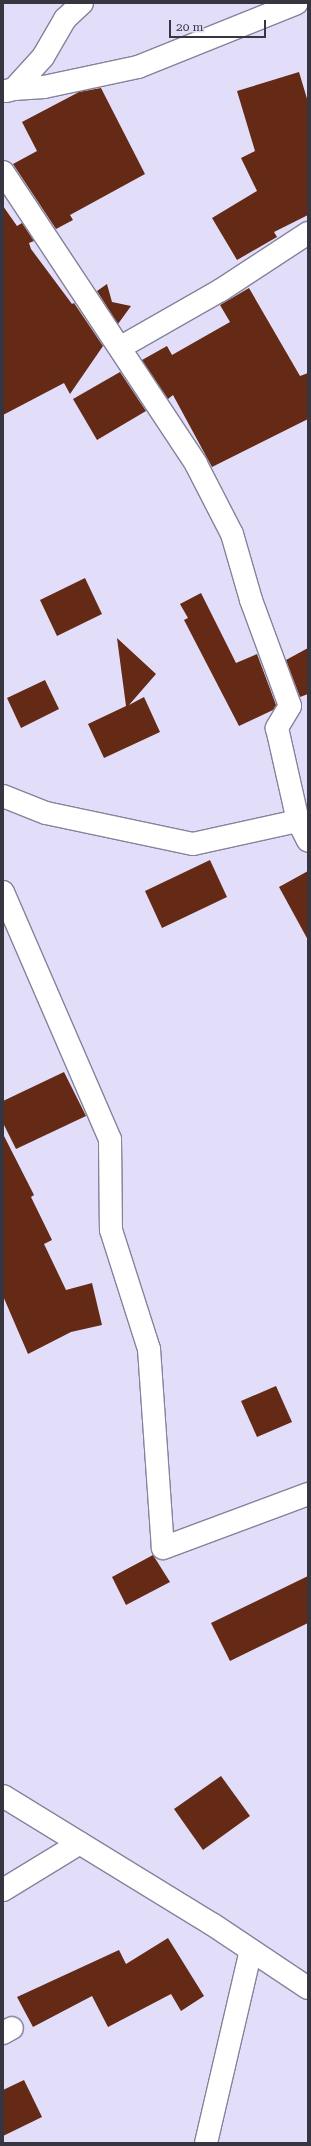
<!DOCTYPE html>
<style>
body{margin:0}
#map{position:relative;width:311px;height:2146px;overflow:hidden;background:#e2defa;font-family:"Roboto Serif",serif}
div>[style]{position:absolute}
.building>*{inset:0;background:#642a15}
.roads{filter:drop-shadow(1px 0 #85829b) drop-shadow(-1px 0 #85829b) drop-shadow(0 1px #85829b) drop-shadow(0 -1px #85829b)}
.street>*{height:22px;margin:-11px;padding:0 11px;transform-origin:11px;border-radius:11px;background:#fff}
span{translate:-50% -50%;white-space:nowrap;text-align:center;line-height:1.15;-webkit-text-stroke:4px #e2defa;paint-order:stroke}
.frame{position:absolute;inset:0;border:4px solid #373540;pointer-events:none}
.scale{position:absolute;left:169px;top:20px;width:97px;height:18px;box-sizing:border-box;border:2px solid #373540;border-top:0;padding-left:5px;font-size:12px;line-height:14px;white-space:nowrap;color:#373540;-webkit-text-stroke:3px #e2defa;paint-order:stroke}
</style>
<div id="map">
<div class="building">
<i style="clip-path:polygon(299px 72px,308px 102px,308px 215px,274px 232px,277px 237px,237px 260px,212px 218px,257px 191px,241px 158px,255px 151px,237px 91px)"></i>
<i style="clip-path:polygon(101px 88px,145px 174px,70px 215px,73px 220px,56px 229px,13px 164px,37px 151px,22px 122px,79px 92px)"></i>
<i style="clip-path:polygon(3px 206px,17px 226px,22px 223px,34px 241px,29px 243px,31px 249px,72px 304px,74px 303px,103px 346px,70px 394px,64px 383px,3px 415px)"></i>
<i style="clip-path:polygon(107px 284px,112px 302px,131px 306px,118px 324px,97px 291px)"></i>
<i style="clip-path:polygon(249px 288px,300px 376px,308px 373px,308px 419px,212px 467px,173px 395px,168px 399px,142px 360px,167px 346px,172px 355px,230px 322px,220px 305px)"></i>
<i style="clip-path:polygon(120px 372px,146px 411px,97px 440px,73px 399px)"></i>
<i style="clip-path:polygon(85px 578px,102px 614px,57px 636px,40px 600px)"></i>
<i style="clip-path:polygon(201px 593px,236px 663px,257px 654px,276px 705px,273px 710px,239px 726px,184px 620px,188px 618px,180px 604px)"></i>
<i style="clip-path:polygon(117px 638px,156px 674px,129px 705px,144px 697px,160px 732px,104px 758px,88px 724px,126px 706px)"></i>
<i style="clip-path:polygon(308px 648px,308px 694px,300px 697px,286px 660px)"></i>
<i style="clip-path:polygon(45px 680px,59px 709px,21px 728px,7px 698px)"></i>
<i style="clip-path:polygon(210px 860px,227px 897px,162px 928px,145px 891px)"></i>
<i style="clip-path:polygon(308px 871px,308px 940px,279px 887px)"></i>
<i style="clip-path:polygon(64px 1072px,86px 1116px,16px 1149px,3px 1123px,3px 1101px)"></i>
<i style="clip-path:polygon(3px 1134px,34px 1195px,31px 1197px,52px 1240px,44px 1244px,66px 1290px,92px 1283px,102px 1325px,71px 1332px,28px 1354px,3px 1296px)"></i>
<i style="clip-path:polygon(276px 1386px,292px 1422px,257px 1437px,241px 1401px)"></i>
<i style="clip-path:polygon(153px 1555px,170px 1582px,126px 1605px,112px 1577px)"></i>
<i style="clip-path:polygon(308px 1576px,308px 1623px,230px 1661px,211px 1623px)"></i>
<i style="clip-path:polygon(221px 1776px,250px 1816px,203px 1850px,174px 1809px)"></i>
<i style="clip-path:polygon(168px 1938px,204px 1996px,181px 2011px,171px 1994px,108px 2027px,92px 1996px,33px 2027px,17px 1997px,119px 1950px,126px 1964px)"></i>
<i style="clip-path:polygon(24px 2080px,42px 2117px,3px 2136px,3px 2090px)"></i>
</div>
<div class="roads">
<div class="street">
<i style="left:14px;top:89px;width:30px;rotate:-4deg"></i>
<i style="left:44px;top:87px;width:96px;rotate:-12deg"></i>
<i style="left:138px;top:67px;width:171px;rotate:-21.9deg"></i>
<i style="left:6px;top:91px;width:8px;rotate:-14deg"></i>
<i style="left:14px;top:89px;width:43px;rotate:-47.8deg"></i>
<i style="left:43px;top:57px;width:44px;rotate:-59.9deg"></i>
<i style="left:65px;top:19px;width:23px;rotate:-43deg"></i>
<i style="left:3px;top:172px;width:350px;rotate:56.5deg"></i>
<i style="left:196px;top:464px;width:79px;rotate:62.8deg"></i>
<i style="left:232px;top:534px;width:69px;rotate:73.9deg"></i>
<i style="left:251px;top:600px;width:113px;rotate:69.8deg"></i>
<i style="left:290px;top:706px;width:26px;rotate:121deg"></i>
<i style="left:277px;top:728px;width:95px;rotate:77.3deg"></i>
<i style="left:298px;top:821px;width:22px;rotate:63deg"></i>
<i style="left:121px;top:347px;width:115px;rotate:-29.7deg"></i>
<i style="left:221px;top:290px;width:104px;rotate:-33.2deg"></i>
<i style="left:3px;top:796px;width:46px;rotate:21.6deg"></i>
<i style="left:46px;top:813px;width:150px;rotate:11.9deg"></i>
<i style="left:193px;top:844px;width:107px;rotate:-12.4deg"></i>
<i style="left:3px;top:892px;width:269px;rotate:66.6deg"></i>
<i style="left:110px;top:1139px;width:91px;rotate:89.4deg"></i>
<i style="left:111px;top:1230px;width:125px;rotate:72.3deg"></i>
<i style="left:149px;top:1349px;width:199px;rotate:86deg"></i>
<i style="left:163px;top:1548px;width:155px;rotate:-20.4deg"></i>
<i style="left:3px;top:1796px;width:245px;rotate:31.5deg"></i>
<i style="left:212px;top:1924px;width:115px;rotate:33.7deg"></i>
<i style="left:3px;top:1890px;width:90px;rotate:-31.4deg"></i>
<i style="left:3px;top:2033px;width:10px;rotate:-29deg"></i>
<i style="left:206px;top:2143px;width:198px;rotate:-76.9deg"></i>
</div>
</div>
<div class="frame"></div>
<div class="scale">20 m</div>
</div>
